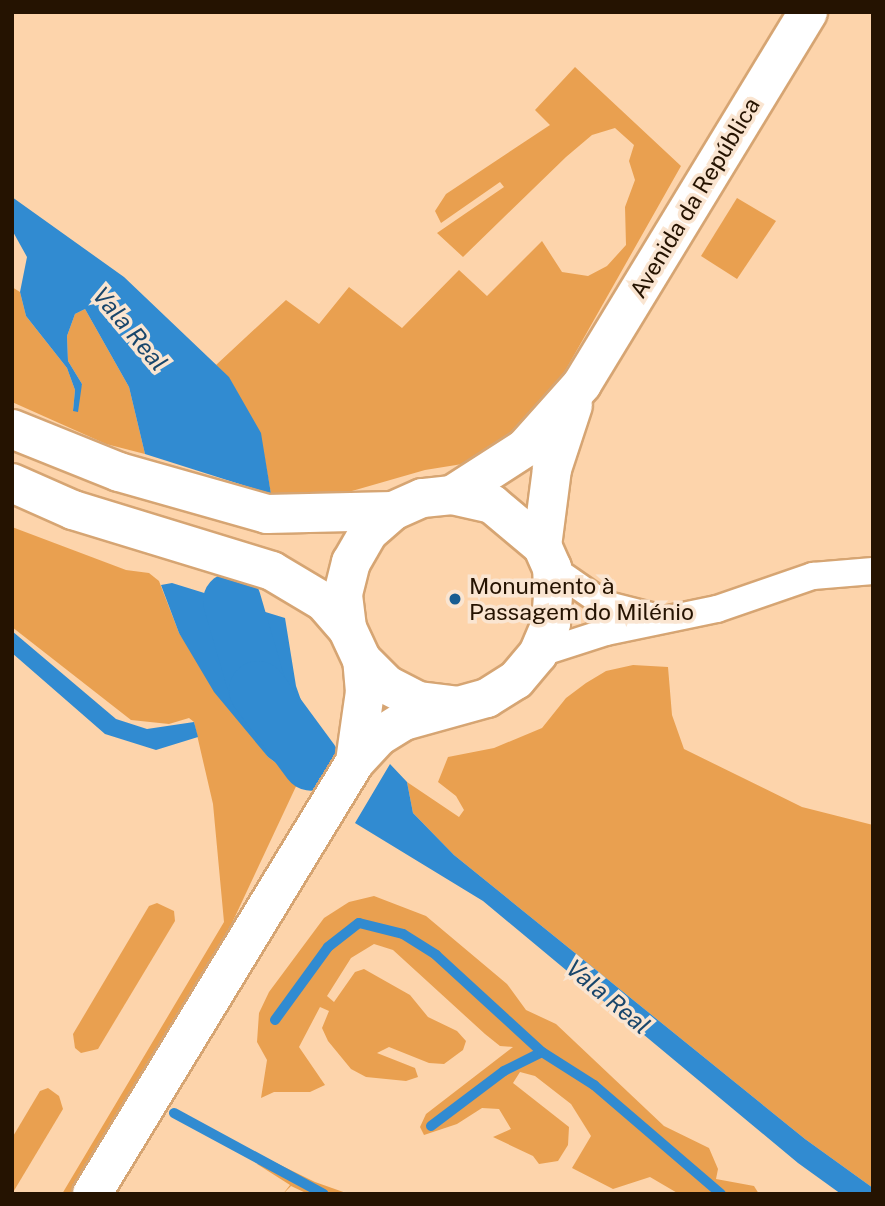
<!DOCTYPE html>
<meta charset="utf-8">
<style>
body{margin:0}
#map{position:relative;width:885px;height:1206px;overflow:hidden;background:#fdd4ab;font-family:"Public Sans",sans-serif}
div>[style]{position:absolute}
.green>*{inset:0;background:#e9a050}
.water>*{inset:0;background:#318bd1}
.stream>*{height:10px;margin:-5px;padding:0 5px;transform-origin:5px;border-radius:5px;background:#318bd1}
.river>*{height:58px;margin:-29px;padding:0 29px;transform-origin:29px;border-radius:29px;background:#318bd1}
.roads{filter:drop-shadow(2px 0 #d6a573) drop-shadow(-2px 0 #d6a573) drop-shadow(0 2px #d6a573) drop-shadow(0 -2px #d6a573)}
.street>*{height:26px;margin:-13px;padding:0 13px;transform-origin:13px;border-radius:13px;background:#fff}
.primary>*{height:38px;margin:-19px;padding:0 19px;transform-origin:19px;border-radius:19px;background:#fff}
.highway>*{height:38px;margin:-19px;padding:0 19px;transform-origin:19px;border-radius:19px;background:#fff}
.dots>*{width:19px;height:19px;translate:-50% -50%;box-sizing:border-box;border:4px solid #fae5d1;border-radius:50%}
span{translate:-50% -50%;white-space:nowrap;text-align:center;line-height:1.15;-webkit-text-stroke:7px #fae5d1;paint-order:stroke}
.street-label{font-size:23px;color:#251301}
.poi-label{font-size:23px;color:#251301}
.left{translate:0 -50%;text-align:left}
.water-label{font-size:24px;color:#19466b;font-style:italic}
.frame{position:absolute;inset:0;border:14px solid #251301;pointer-events:none}
</style>
<div id="map">
<div class="green">
<i style="clip-path:polygon(575px 67px,681px 166px,547px 403px,481px 461px,425px 470px,345px 493px,306px 498px,271px 494px,260px 433px,229px 378px,216px 365px,286px 300px,319px 324px,349px 287px,402px 328px,459px 270px,487px 296px,542px 241px,562px 272px,588px 276px,607px 266px,626px 245px,625px 207px,635px 180px,629px 161px,634px 145px,615px 128px,592px 135px,566px 157px,463px 257px,437px 233px,504px 187px,500px 182px,441px 223px,435px 211px,446px 194px,550px 125px,535px 110px)"></i>
<i style="clip-path:polygon(737px 198px,776px 221px,737px 279px,701px 256px)"></i>
<i style="clip-path:polygon(12px 287px,20px 292px,26px 316px,67px 368px,75px 390px,73px 411px,82px 384px,68px 361px,67px 336px,75px 314px,85px 309px,129px 387px,145px 454px,106px 444px,12px 402px)"></i>
<i style="clip-path:polygon(12px 527px,126px 570px,149px 573px,159px 581px,179px 633px,268px 757px,299px 780px,225px 938px,72px 1194px,62px 1194px,224px 922px,213px 804px,194px 722px,189px 718px,169px 724px,131px 720px,12px 627px)"></i>
<i style="clip-path:polygon(633px 665px,668px 667px,672px 715px,684px 749px,802px 807px,873px 825px,873px 1188px,805px 1139px,454px 855px,413px 813px,407px 782px,459px 817px,464px 810px,456px 796px,438px 782px,448px 757px,494px 748px,542px 728px,566px 698px,586px 683px,606px 671px)"></i>
<i style="clip-path:polygon(374px 896px,426px 916px,507px 984px,526px 1010px,556px 1024px,664px 1126px,709px 1148px,718px 1169px,716px 1179px,754px 1186px,759px 1194px,679px 1194px,650px 1177px,613px 1189px,572px 1168px,591px 1136px,571px 1104px,535px 1076px,520px 1072px,513px 1083px,569px 1127px,568px 1145px,558px 1161px,539px 1164px,533px 1156px,493px 1137px,511px 1129px,499px 1109px,482px 1108px,457px 1124px,424px 1135px,420px 1127px,426px 1114px,513px 1047px,500px 1046px,485px 1034px,393px 950px,374px 944px,351px 958px,327px 996px,334px 1002px,355px 972px,364px 969px,410px 995px,428px 1017px,457px 1031px,466px 1041px,463px 1050px,444px 1064px,429px 1063px,389px 1047px,377px 1053px,415px 1068px,418px 1077px,406px 1081px,366px 1077px,351px 1069px,328px 1041px,322px 1028px,329px 1011px,320px 1007px,299px 1047px,325px 1085px,310px 1092px,274px 1092px,261px 1098px,267px 1060px,257px 1042px,259px 1013px,269px 992px,324px 918px,349px 902px)"></i>
<i style="clip-path:polygon(157px 903px,174px 911px,175px 921px,98px 1049px,81px 1053px,75px 1048px,73px 1034px,149px 906px)"></i>
<i style="clip-path:polygon(48px 1088px,59px 1096px,63px 1109px,12px 1194px,12px 1138px,40px 1091px)"></i>
<i style="clip-path:polygon(268px 1159px,315px 1182px,349px 1194px,308px 1194px,291px 1186px,283px 1194px,290px 1185px,257px 1164px)"></i>
</div>
<div class="water">
<i style="clip-path:polygon(12px 197px,124px 277px,229px 377px,261px 433px,271px 494px,145px 454px,129px 387px,85px 309px,75px 314px,67px 336px,68px 361px,82px 384px,78px 412px,73px 411px,75px 390px,67px 368px,26px 316px,20px 292px,27px 257px,12px 230px)"></i>
<i style="clip-path:polygon(172px 583px,285px 618px,296px 686px,308px 720px,323px 741px,299px 780px,268px 757px,214px 692px,179px 633px,161px 585px)"></i>
<i style="clip-path:polygon(12px 631px,116px 719px,147px 729px,194px 722px,198px 737px,156px 750px,105px 734px,12px 653px)"></i>
<i style="clip-path:polygon(390px 764px,407px 782px,413px 813px,454px 855px,805px 1139px,873px 1188px,873px 1194px,841px 1194px,798px 1163px,483px 901px,355px 823px)"></i>
</div>
<div class="stream">
<i style="left:275px;top:1020px;width:90px;rotate:-54deg"></i>
<i style="left:328px;top:947px;width:39px;rotate:-38deg"></i>
<i style="left:359px;top:923px;width:45px;rotate:14deg"></i>
<i style="left:403px;top:934px;width:39px;rotate:32deg"></i>
<i style="left:436px;top:955px;width:144px;rotate:42.5deg"></i>
<i style="left:174px;top:1113px;width:170px;rotate:28.4deg"></i>
<i style="left:431px;top:1126px;width:91px;rotate:-37deg"></i>
<i style="left:504px;top:1071px;width:42px;rotate:-26.6deg"></i>
<i style="left:542px;top:1052px;width:62px;rotate:32.4deg"></i>
<i style="left:594px;top:1085px;width:167px;rotate:40.6deg"></i>
</div>
<div class="river">
<i style="left:232px;top:601px;width:93px;rotate:73.7deg"></i>
<i style="left:258px;top:690px;width:89px;rotate:53.6deg"></i>
</div>
<div class="roads">
<div class="street">
<i style="left:552px;top:568px;width:63px;rotate:34.7deg"></i>
<i style="left:604px;top:604px;width:53px;rotate:14.3deg"></i>
<i style="left:538px;top:654px;width:71px;rotate:-17.9deg"></i>
<i style="left:606px;top:632px;width:113px;rotate:-11.7deg"></i>
<i style="left:717px;top:609px;width:102px;rotate:-19deg"></i>
<i style="left:813px;top:576px;width:60px;rotate:-4.8deg"></i>
</div>
<div class="primary">
<i style="left:452px;top:495px;width:87px;rotate:-32.8deg"></i>
<i style="left:525px;top:448px;width:86px;rotate:-48.3deg"></i>
<i style="left:582px;top:384px;width:435px;rotate:-58.7deg"></i>
<i style="left:542px;top:546px;width:78px;rotate:-82.6deg"></i>
<i style="left:552px;top:469px;width:67px;rotate:-71.8deg"></i>
<i style="left:355px;top:762px;width:71px;rotate:-81.9deg"></i>
<i style="left:365px;top:692px;width:32px;rotate:-95deg"></i>
<i style="left:92px;top:1194px;width:506px;rotate:-58.67deg"></i>
<i style="left:355px;top:762px;width:34px;rotate:-47deg"></i>
<i style="left:378px;top:737px;width:31px;rotate:-32deg"></i>
<i style="left:404px;top:721px;width:86px;rotate:-15.5deg"></i>
<i style="left:487px;top:698px;width:34px;rotate:-32deg"></i>
<i style="left:516px;top:680px;width:34px;rotate:-50deg"></i>
<i style="left:538px;top:654px;width:33px;rotate:-67deg"></i>
<i style="left:551px;top:624px;width:32px;rotate:-86deg"></i>
<i style="left:553px;top:592px;width:24px;rotate:-92deg"></i>
<i style="left:552px;top:568px;width:24px;rotate:-114deg"></i>
<i style="left:542px;top:546px;width:65px;rotate:-140deg"></i>
<i style="left:492px;top:504px;width:41px;rotate:-167.3deg"></i>
<i style="left:452px;top:495px;width:30px;rotate:174deg"></i>
<i style="left:422px;top:498px;width:32px;rotate:156deg"></i>
<i style="left:393px;top:511px;width:33px;rotate:139deg"></i>
<i style="left:368px;top:533px;width:34px;rotate:120deg"></i>
<i style="left:351px;top:562px;width:34px;rotate:104deg"></i>
<i style="left:343px;top:595px;width:33px;rotate:83deg"></i>
<i style="left:347px;top:628px;width:35px;rotate:65deg"></i>
<i style="left:362px;top:660px;width:35px;rotate:45deg"></i>
<i style="left:387px;top:685px;width:36px;rotate:27deg"></i>
<i style="left:419px;top:701px;width:35px;rotate:7deg"></i>
</div>
<div class="highway">
<i style="left:12px;top:429px;width:115px;rotate:21.9deg"></i>
<i style="left:119px;top:472px;width:154px;rotate:15.8deg"></i>
<i style="left:267px;top:514px;width:126px;rotate:-1.4deg"></i>
<i style="left:12px;top:483px;width:67px;rotate:23.9deg"></i>
<i style="left:73px;top:510px;width:208px;rotate:17deg"></i>
<i style="left:272px;top:571px;width:61px;rotate:30.8deg"></i>
<i style="left:324px;top:602px;width:35px;rotate:49deg"></i>
</div>
</div>
<div class="dots">
<i style="left:455px;top:599px;background:#175d92"></i>
</div>
<div class="street-label">
<span style="left:695px;top:198px;rotate:-59deg">Avenida da República</span>
</div>
<div class="poi-label">
<span class="left" style="left:469px;top:599px">Monumento à<br>Passagem do Milénio</span>
</div>
<div class="water-label">
<span style="left:130px;top:329px;rotate:50deg">Vala Real</span>
<span style="left:608px;top:997px;rotate:40deg">Vala Real</span>
</div>
<div class="frame"></div>
</div>
